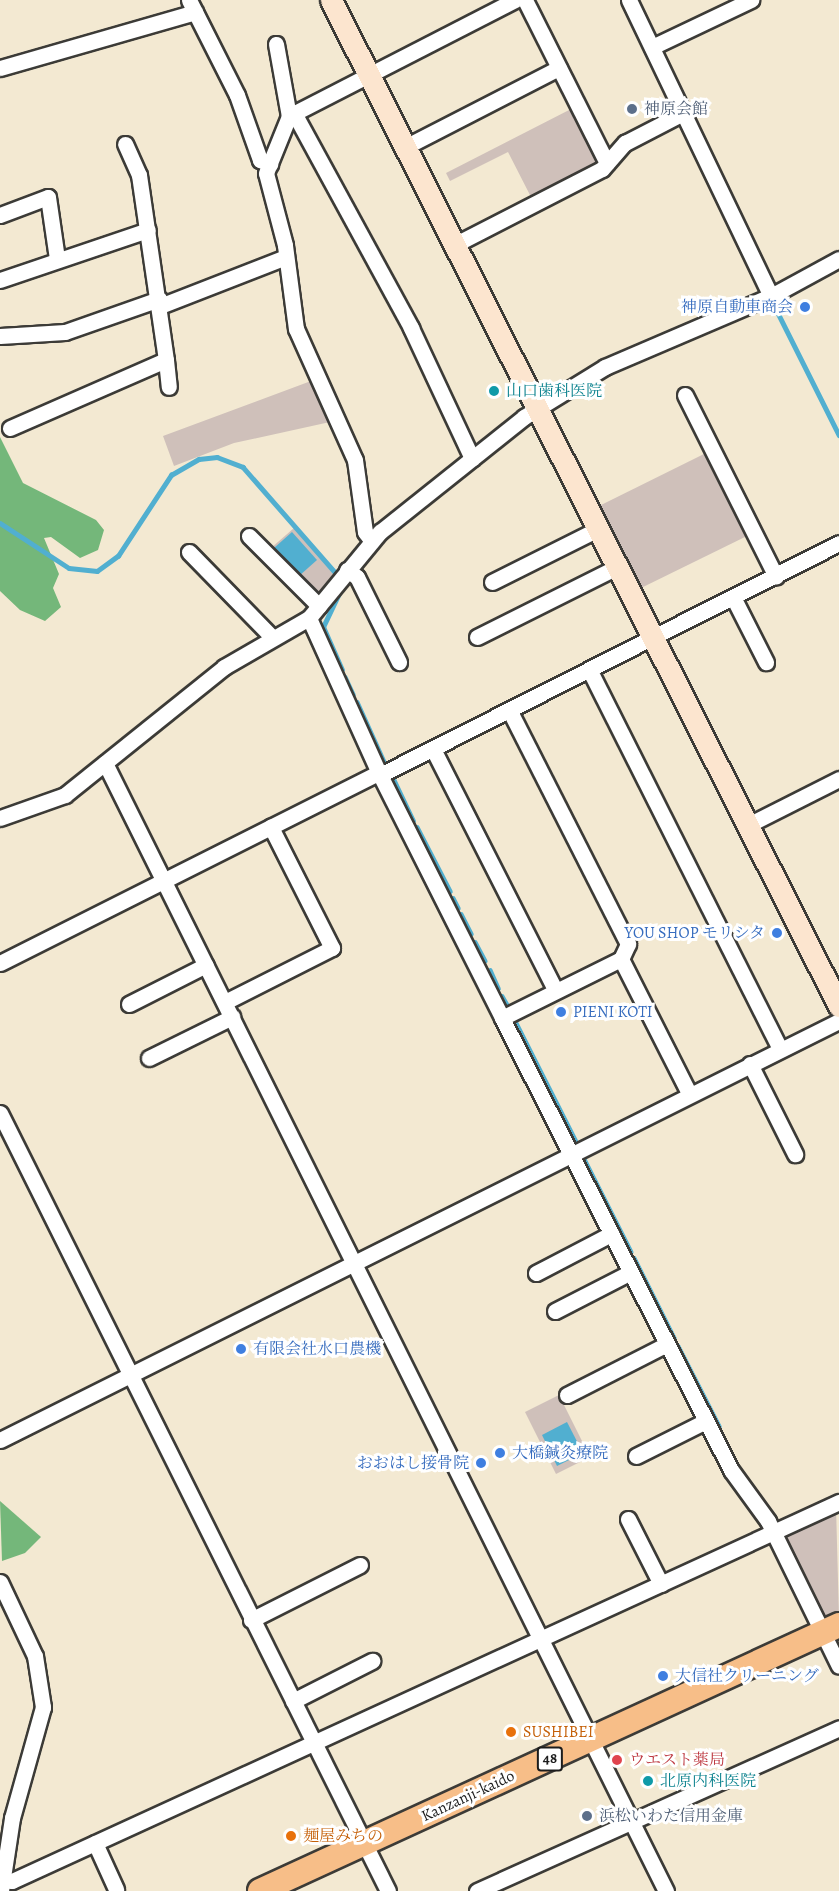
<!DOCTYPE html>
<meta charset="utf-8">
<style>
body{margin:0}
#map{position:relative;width:839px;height:1891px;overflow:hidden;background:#f3e9d2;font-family:Alegreya,"Noto Serif JP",serif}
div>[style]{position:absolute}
.industrial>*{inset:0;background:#cfc0ba}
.forest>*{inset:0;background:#74b77a}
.water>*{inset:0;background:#51afd0}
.stream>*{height:4.5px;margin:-2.25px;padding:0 2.25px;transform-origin:2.25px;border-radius:2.25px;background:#51afd0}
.roads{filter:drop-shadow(2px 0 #3c3b37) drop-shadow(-2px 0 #3c3b37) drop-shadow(0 2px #3c3b37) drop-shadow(0 -2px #3c3b37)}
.street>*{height:15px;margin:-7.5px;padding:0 7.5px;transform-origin:7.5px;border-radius:7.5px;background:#fff}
.secondary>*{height:21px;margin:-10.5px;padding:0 10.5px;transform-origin:10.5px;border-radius:10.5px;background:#fce5cf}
.primary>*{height:24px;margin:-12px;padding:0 12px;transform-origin:12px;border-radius:12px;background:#f7be88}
.dots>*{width:16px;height:16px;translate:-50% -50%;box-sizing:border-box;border:3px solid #fff;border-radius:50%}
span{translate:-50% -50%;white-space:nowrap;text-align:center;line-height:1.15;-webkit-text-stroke:6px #fff;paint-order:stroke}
.shield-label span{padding:2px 4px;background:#fff;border:2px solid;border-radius:4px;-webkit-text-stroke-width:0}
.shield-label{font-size:15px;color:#1c1c1c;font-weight:700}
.service-label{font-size:16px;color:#4e5e75}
.left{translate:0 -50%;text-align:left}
.shop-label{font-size:16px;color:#366cbe}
.right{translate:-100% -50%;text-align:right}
.culture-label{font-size:16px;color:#0d838f}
.food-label{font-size:16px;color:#c56008}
.health-label{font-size:16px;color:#be3a42}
.street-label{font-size:16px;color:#1c1c1c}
</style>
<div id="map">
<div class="industrial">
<i style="clip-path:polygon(573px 108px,601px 162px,531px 197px,508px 152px,450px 181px,446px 173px)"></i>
<i style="clip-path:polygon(311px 381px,330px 422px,234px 443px,174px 466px,163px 436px)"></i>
<i style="clip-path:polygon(708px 452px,749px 535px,639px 589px,597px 507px)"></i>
<i style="clip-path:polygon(294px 528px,334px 573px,316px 596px,271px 548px)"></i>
<i style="clip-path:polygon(559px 1395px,590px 1457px,556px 1474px,525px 1412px)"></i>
<i style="clip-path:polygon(836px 1507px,839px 1617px,823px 1624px,778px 1533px)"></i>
</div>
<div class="forest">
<i style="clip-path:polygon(0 437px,23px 483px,96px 520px,104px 530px,98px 550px,80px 558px,51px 537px,44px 538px,59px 574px,53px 588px,61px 607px,45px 621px,20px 610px,0 591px)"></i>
<i style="clip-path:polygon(0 1501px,41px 1537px,25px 1553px,2px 1561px)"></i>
</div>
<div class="water">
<i style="clip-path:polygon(292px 532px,317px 560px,299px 576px,274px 548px)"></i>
<i style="clip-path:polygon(567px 1422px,583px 1453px,557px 1466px,542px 1435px)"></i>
</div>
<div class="stream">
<i style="left:775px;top:307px;width:143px;rotate:63.4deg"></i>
<i style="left:0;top:523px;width:82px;rotate:33.1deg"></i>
<i style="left:69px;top:568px;width:28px;rotate:6deg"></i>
<i style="left:97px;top:571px;width:26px;rotate:-36deg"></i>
<i style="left:118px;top:556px;width:97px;rotate:-56.8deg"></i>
<i style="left:171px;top:475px;width:32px;rotate:-30deg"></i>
<i style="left:199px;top:459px;width:18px;rotate:-6deg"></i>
<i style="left:217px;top:457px;width:28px;rotate:21deg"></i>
<i style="left:243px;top:467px;width:140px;rotate:48.8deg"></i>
<i style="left:342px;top:670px;width:47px;rotate:-113.8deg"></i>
<i style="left:323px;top:627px;width:44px;rotate:-64.6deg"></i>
<i style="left:345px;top:677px;width:19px;rotate:65deg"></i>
<i style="left:357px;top:702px;width:68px;rotate:65.7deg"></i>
<i style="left:393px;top:778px;width:47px;rotate:64.5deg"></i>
<i style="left:417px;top:827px;width:72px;rotate:62.7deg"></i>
<i style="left:453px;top:898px;width:11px;rotate:63deg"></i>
<i style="left:461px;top:914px;width:22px;rotate:63deg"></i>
<i style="left:475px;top:942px;width:21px;rotate:62deg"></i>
<i style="left:490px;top:970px;width:20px;rotate:66deg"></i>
<i style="left:502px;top:996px;width:14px;rotate:60deg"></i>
<i style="left:514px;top:1019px;width:136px;rotate:63.2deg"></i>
<i style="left:583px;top:1157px;width:106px;rotate:63.2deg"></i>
<i style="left:634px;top:1258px;width:89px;rotate:63.4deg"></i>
<i style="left:678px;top:1346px;width:90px;rotate:62.9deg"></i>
</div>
<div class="roads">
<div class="street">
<i style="left:189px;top:0;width:106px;rotate:63.2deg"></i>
<i style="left:237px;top:95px;width:69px;rotate:70.5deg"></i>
<i style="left:260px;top:160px;width:11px;rotate:22deg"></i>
<i style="left:525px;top:0;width:182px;rotate:63.3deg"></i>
<i style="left:629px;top:0;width:328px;rotate:64.4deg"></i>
<i style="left:276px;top:44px;width:73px;rotate:79.8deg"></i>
<i style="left:652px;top:47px;width:110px;rotate:-25.4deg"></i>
<i style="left:0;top:68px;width:203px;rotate:-16deg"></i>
<i style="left:294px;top:113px;width:245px;rotate:61.4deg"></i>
<i style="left:411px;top:328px;width:144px;rotate:64.9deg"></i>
<i style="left:405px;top:147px;width:173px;rotate:-27.2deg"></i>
<i style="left:0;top:215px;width:51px;rotate:-20.6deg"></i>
<i style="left:48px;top:197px;width:63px;rotate:81.7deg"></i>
<i style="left:454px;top:245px;width:166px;rotate:-27.2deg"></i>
<i style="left:602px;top:169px;width:35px;rotate:-49deg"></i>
<i style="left:625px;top:143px;width:65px;rotate:-27.3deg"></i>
<i style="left:0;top:280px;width:156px;rotate:-18.7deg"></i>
<i style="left:160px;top:306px;width:135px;rotate:-21.3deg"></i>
<i style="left:0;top:336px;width:65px;rotate:-3.5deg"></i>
<i style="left:65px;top:332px;width:100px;rotate:-19.3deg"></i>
<i style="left:166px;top:360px;width:27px;rotate:84deg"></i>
<i style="left:685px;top:395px;width:203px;rotate:63.4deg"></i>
<i style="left:10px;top:428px;width:170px;rotate:-23.6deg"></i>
<i style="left:166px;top:360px;width:187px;rotate:-98.3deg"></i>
<i style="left:139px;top:175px;width:34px;rotate:-114deg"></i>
<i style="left:249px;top:536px;width:99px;rotate:45deg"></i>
<i style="left:371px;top:540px;width:10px;rotate:-127deg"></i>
<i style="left:365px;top:532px;width:73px;rotate:-97.9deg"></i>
<i style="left:355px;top:460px;width:144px;rotate:-114.2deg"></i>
<i style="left:296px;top:329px;width:85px;rotate:-97.5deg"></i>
<i style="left:285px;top:245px;width:74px;rotate:-104.8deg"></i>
<i style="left:266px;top:173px;width:61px;rotate:-68deg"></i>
<i style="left:289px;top:116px;width:254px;rotate:-27.2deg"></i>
<i style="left:189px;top:552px;width:120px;rotate:45.7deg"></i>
<i style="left:347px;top:570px;width:12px;rotate:35deg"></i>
<i style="left:357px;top:577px;width:95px;rotate:63.7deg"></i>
<i style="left:492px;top:582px;width:119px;rotate:-26.6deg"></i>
<i style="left:734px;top:599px;width:71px;rotate:63.1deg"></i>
<i style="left:309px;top:618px;width:172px;rotate:65.7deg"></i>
<i style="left:380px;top:775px;width:272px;rotate:63.3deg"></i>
<i style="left:502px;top:1018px;width:507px;rotate:63.13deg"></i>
<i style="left:731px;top:1470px;width:63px;rotate:54deg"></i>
<i style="left:768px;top:1521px;width:161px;rotate:63.9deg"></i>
<i style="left:477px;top:637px;width:157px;rotate:-26.6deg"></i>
<i style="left:590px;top:671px;width:423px;rotate:63.3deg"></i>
<i style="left:433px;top:749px;width:271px;rotate:63.1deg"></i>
<i style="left:105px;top:763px;width:1260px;rotate:63.56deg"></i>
<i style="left:380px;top:775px;width:514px;rotate:-26.81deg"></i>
<i style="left:0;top:818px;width:69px;rotate:-19.5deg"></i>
<i style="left:65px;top:795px;width:204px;rotate:-38.8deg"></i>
<i style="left:224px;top:667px;width:98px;rotate:-30deg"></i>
<i style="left:309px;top:618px;width:112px;rotate:-50.5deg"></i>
<i style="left:380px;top:532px;width:184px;rotate:-38.6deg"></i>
<i style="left:524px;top:417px;width:95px;rotate:-31.7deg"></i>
<i style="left:605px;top:367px;width:181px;rotate:-23.2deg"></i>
<i style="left:771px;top:296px;width:77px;rotate:-28.6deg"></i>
<i style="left:748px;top:825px;width:102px;rotate:-26.8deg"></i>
<i style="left:621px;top:959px;width:150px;rotate:63.1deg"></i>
<i style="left:0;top:963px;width:423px;rotate:-26.7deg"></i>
<i style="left:225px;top:1002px;width:120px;rotate:-26.8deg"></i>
<i style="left:332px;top:948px;width:136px;rotate:-116.8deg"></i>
<i style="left:129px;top:1004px;width:86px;rotate:-26.9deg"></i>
<i style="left:502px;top:1018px;width:133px;rotate:-26.4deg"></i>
<i style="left:621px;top:959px;width:17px;rotate:-65deg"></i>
<i style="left:628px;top:944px;width:261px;rotate:-116.9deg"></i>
<i style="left:149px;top:1058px;width:93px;rotate:-26.3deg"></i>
<i style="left:750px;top:1064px;width:101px;rotate:63.4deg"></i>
<i style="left:0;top:1113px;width:869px;rotate:63.49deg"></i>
<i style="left:536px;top:1273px;width:85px;rotate:-27.5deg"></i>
<i style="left:555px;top:1311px;width:85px;rotate:-27.2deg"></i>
<i style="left:567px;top:1395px;width:112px;rotate:-27deg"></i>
<i style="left:0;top:1440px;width:938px;rotate:-26.54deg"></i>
<i style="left:636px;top:1456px;width:78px;rotate:-26.6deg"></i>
<i style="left:628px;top:1519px;width:73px;rotate:63.1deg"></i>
<i style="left:0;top:1582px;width:82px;rotate:64.7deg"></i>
<i style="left:35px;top:1656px;width:52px;rotate:81.1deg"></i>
<i style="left:43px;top:1707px;width:115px;rotate:105.6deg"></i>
<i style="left:12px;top:1818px;width:74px;rotate:98.6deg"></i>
<i style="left:251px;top:1620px;width:122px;rotate:-26.8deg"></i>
<i style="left:293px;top:1701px;width:89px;rotate:-26.9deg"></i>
<i style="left:95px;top:1843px;width:51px;rotate:65.5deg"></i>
<i style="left:2px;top:1880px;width:10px;rotate:6deg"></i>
<i style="left:12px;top:1881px;width:910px;rotate:-24.62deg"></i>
<i style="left:477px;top:1891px;width:397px;rotate:-24.2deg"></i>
</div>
<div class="secondary">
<i style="left:331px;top:0;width:1127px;rotate:63.21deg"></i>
</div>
<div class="primary">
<i style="left:260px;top:1891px;width:637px;rotate:-24.67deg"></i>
</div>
</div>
<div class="dots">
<i style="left:632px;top:109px;background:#5c6f8a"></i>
<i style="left:805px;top:307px;background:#3f7fe0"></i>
<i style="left:494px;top:391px;background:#0f9aa8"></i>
<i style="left:777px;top:933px;background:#3f7fe0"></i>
<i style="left:561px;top:1012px;background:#3f7fe0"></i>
<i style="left:241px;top:1349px;background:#3f7fe0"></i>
<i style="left:500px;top:1453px;background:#3f7fe0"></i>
<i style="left:481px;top:1463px;background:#3f7fe0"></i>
<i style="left:663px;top:1676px;background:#3f7fe0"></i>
<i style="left:511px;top:1732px;background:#e8710a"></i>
<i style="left:617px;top:1760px;background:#e0444e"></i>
<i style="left:648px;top:1781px;background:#0f9aa8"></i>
<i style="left:587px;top:1816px;background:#5c6f8a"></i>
<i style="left:291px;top:1836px;background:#e8710a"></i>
</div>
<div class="shield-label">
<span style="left:550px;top:1759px">48</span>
</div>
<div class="service-label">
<span class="left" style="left:644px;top:109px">神原会館</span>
<span class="left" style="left:599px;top:1816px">浜松いわた信用金庫</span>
</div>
<div class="shop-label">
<span class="right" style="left:793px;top:307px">神原自動車商会</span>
<span class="right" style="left:765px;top:933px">YOU SHOP モリシタ</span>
<span class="left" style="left:573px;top:1012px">PIENI KOTI</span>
<span class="left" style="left:253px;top:1349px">有限会社水口農機</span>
<span class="left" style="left:512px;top:1453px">大橋鍼灸療院</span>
<span class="right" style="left:469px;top:1463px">おおはし接骨院</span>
<span class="left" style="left:675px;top:1676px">大信社クリーニング</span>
</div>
<div class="culture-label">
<span class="left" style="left:506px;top:391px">山口歯科医院</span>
<span class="left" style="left:660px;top:1781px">北原内科医院</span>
</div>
<div class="food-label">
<span class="left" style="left:523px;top:1732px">SUSHIBEI</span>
<span class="left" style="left:303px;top:1836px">麺屋みちの</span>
</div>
<div class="health-label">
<span class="left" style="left:629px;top:1760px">ウエスト薬局</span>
</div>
<div class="street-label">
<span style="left:468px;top:1796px;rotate:-25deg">Kanzanji-kaido</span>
</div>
</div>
